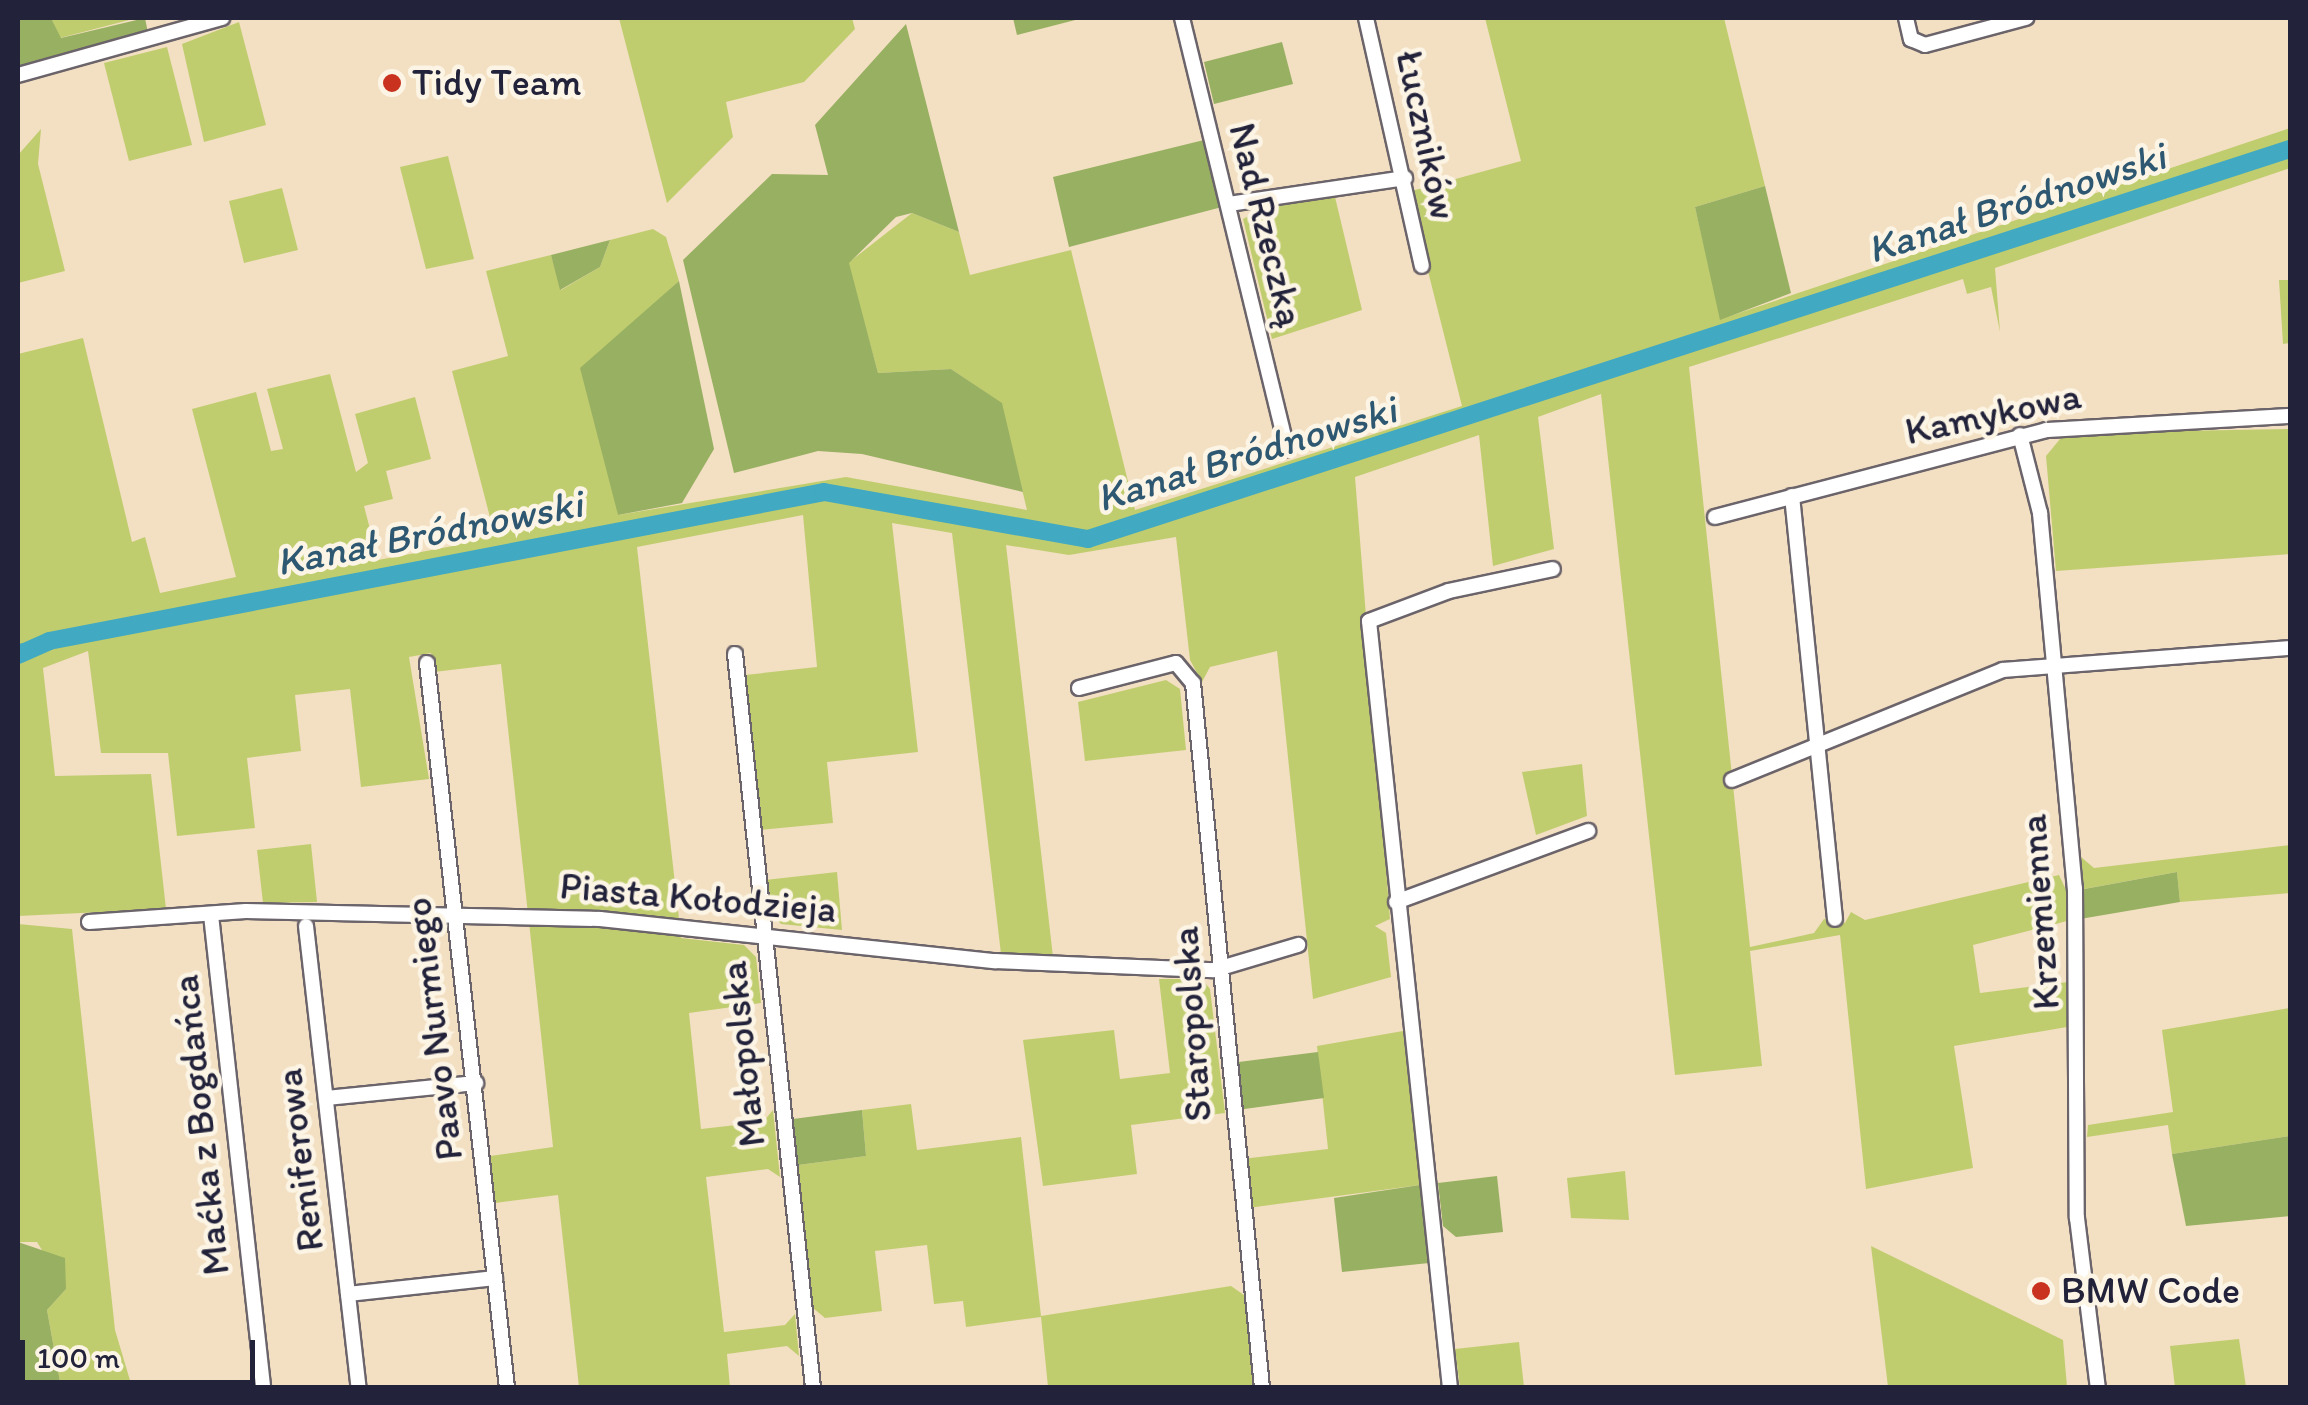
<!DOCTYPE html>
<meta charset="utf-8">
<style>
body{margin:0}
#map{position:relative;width:2308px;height:1405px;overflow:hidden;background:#f3dfc2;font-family:Itim,sans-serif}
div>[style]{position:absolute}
.green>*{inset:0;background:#c0cd6f}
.forest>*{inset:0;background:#98b062}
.stream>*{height:5px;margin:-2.5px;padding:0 2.5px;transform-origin:2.5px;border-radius:2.5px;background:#41a9c1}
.canal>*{height:18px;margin:-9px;padding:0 9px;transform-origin:9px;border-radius:9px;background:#41a9c1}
.roads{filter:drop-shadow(2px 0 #6b646a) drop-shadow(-2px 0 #6b646a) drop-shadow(0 2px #6b646a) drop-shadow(0 -2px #6b646a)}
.minor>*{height:14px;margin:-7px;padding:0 7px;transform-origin:7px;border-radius:7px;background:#fff}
.dots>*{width:28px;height:28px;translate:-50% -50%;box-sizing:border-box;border:5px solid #fcf5e5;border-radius:50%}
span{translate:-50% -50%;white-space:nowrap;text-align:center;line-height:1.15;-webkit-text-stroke:9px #fcf5e5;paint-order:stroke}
.poi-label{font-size:38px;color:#22223b}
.left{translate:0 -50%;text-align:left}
.street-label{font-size:38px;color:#22223b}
.water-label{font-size:40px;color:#2e5871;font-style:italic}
.frame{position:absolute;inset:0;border:20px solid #22223b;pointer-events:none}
.scale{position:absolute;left:20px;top:1340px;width:235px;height:45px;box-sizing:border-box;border:5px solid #22223b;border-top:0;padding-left:12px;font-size:30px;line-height:35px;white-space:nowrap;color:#22223b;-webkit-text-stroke:8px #fcf5e5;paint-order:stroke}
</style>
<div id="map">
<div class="green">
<i style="clip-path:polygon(51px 18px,137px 18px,60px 38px)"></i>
<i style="clip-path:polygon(619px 18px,852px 18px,855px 29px,804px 82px,726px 102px,733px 137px,667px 203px)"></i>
<i style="clip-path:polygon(1485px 18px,1724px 18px,1765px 186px,1695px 207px,1721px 319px,2290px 128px,2290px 168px,1995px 268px,2000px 332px,1991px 287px,1967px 294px,1963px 279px,1689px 367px,1750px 947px,1814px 933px,1824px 919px,1845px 923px,1851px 912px,1865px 920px,2059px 875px,2067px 892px,2067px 921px,1973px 945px,1980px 993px,2068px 982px,2067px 1027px,1954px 1046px,1973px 1168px,1866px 1189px,1840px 935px,1750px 951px,1762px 1066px,1675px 1075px,1601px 394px,1538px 417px,1554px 549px,1493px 566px,1479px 435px,1355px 477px,1390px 919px,1375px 926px,1386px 933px,1391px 977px,1313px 999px,1277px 651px,1210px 667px,1202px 682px,1190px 660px,1176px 537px,1069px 555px,1006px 545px,1053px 957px,1001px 954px,952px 533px,892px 523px,918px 752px,827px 762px,833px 823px,760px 830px,745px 675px,817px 667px,803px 515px,637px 547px,679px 919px,528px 914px,501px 664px,434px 672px,431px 653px,409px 657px,429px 779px,361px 787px,350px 689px,295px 695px,301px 751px,247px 758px,255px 828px,177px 836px,168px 753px,101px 753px,88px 651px,43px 668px,55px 776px,151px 774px,166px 909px,18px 916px,18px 354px,83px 338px,132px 542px,145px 537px,160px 593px,236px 577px,192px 409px,256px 392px,271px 451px,283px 449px,267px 389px,330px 374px,356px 472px,368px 463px,355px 414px,415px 397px,431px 459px,386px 471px,393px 499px,364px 506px,378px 560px,453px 546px,449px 529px,492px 525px,452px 371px,508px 356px,486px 271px,551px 255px,561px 290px,600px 267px,610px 240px,653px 229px,666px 237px,679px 281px,604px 350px,618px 515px,846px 477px,1027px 510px,1001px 403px,951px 369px,878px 373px,848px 263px,912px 213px,959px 232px,970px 275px,1071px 250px,1135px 510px,1462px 406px,1408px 192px,1521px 161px)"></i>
<i style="clip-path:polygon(239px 22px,266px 125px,204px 142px,182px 44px)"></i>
<i style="clip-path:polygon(167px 47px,192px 145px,129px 161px,104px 63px)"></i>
<i style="clip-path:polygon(41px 129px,38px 164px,65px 271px,18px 283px,18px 155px)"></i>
<i style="clip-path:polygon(448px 156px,474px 259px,426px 269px,400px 167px)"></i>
<i style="clip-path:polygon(282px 188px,298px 250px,244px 263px,229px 201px)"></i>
<i style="clip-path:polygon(1335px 197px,1362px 310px,1272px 339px,1243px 219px,1283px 198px)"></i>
<i style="clip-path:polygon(2279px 280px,2290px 280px,2290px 343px,2283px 344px)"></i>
<i style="clip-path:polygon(2290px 429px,2290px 554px,2056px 571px,2046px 456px,2065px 433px)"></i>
<i style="clip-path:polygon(1166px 680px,1180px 689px,1186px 750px,1085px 761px,1078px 702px)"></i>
<i style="clip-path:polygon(1582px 764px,1587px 816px,1536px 835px,1522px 772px)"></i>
<i style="clip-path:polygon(311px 844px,317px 902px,263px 903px,257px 850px)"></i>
<i style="clip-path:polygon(2290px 845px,2290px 893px,2180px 902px,2177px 872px,2084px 889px,2081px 857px,2094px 868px)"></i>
<i style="clip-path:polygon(837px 872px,842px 930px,781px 924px,768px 910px,765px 880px)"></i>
<i style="clip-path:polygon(529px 922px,680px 931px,681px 938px,744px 945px,756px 957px,761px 1003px,689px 1013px,701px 1129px,763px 1122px,773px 1110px,780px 1177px,768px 1169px,706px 1177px,724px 1332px,785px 1325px,795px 1314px,799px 1356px,787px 1346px,727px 1354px,730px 1387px,579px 1387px,558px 1195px,495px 1203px,490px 1156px,553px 1147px)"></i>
<i style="clip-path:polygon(18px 924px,72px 929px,115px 1330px,132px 1387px,61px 1387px,47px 1310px,66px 1289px,37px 1242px,18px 1242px)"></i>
<i style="clip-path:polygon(1159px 979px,1202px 979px,1210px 989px,1225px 1113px,1131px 1125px,1137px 1174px,1043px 1186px,1023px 1040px,1114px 1030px,1120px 1079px,1170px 1073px)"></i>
<i style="clip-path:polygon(2290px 1008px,2290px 1136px,2172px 1154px,2168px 1125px,2087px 1137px,2088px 1125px,2173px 1112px,2162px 1030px)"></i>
<i style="clip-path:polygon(1403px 1031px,1420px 1185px,1248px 1208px,1242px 1159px,1328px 1149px,1317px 1046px)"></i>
<i style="clip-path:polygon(911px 1104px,917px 1150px,1021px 1137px,1041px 1316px,1231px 1286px,1244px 1295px,1254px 1387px,1048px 1387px,1041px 1317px,966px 1327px,963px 1301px,934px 1304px,927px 1245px,875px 1251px,882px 1311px,825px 1318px,813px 1308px,798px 1165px,866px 1156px,862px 1110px)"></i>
<i style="clip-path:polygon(1625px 1171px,1629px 1220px,1571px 1218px,1567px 1178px)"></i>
<i style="clip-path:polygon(1871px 1246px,2063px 1340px,2067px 1387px,1888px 1387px)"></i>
<i style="clip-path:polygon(2239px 1339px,2246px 1387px,2175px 1387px,2170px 1346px)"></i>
<i style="clip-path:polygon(1519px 1342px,1524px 1387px,1460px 1387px,1455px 1349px)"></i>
</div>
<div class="forest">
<i style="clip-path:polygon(18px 18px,51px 18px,61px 38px,145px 18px,148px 33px,18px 67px)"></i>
<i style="clip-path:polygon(1013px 18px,1083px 18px,1017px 35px)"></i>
<i style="clip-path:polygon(906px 24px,959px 232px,912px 213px,896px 217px,849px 263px,878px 373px,951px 369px,1002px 403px,1023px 492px,862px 454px,818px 451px,734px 473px,683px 260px,772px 174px,828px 175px,815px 125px)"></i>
<i style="clip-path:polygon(1282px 42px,1293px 84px,1214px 104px,1204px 62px)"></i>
<i style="clip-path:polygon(1204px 140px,1222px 207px,1069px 247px,1053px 177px)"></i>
<i style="clip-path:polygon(1765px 186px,1791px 293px,1720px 320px,1695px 207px)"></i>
<i style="clip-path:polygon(610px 240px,600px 267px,560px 290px,551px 255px)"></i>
<i style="clip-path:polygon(679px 281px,714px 449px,682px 503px,618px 515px,580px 368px)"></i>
<i style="clip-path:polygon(2177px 872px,2180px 902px,2080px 919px,2079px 890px)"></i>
<i style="clip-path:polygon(1318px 1052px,1324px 1098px,1237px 1110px,1231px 1063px)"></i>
<i style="clip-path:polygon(862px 1110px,866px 1156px,798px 1165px,793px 1119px)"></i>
<i style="clip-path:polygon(2290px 1136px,2290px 1216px,2186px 1226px,2172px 1154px)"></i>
<i style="clip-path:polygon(1497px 1176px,1503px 1232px,1456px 1237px,1443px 1226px,1438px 1183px)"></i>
<i style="clip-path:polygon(1420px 1185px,1429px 1263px,1342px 1272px,1334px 1198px)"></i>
<i style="clip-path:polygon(18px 1242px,65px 1258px,66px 1289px,47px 1310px,61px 1387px,18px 1381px)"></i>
</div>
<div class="stream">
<i style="left:18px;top:646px;width:31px;rotate:-9deg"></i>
</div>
<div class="canal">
<i style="left:18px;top:655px;width:34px;rotate:-24deg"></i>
<i style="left:49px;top:641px;width:789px;rotate:-10.88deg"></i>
<i style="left:824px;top:492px;width:268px;rotate:10.1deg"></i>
<i style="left:1088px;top:539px;width:1264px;rotate:-17.98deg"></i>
</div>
<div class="roads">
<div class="minor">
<i style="left:1182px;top:18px;width:444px;rotate:76.3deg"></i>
<i style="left:1366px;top:18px;width:254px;rotate:77.3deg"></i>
<i style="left:1906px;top:18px;width:22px;rotate:77deg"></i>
<i style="left:1911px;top:39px;width:15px;rotate:23deg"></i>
<i style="left:1925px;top:45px;width:105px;rotate:-15deg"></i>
<i style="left:18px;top:75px;width:212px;rotate:-15.6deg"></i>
<i style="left:1229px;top:204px;width:178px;rotate:-8.4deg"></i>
<i style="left:2020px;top:435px;width:81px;rotate:75.6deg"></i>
<i style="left:2040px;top:513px;width:377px;rotate:84.7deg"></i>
<i style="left:2075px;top:888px;width:330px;rotate:89.7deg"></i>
<i style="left:2077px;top:1218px;width:171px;rotate:83deg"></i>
<i style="left:1792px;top:496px;width:425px;rotate:84.2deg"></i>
<i style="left:1715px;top:517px;width:342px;rotate:-14.7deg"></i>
<i style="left:2046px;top:430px;width:244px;rotate:-3.3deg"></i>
<i style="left:735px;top:654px;width:738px;rotate:83.93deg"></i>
<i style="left:427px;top:663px;width:729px;rotate:83.7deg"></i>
<i style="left:1079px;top:688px;width:100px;rotate:-14.5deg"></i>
<i style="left:1176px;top:663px;width:26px;rotate:50deg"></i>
<i style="left:1193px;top:683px;width:708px;rotate:84.41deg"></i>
<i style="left:1732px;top:780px;width:292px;rotate:-22.1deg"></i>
<i style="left:2003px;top:670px;width:288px;rotate:-4.4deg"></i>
<i style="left:1396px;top:902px;width:205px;rotate:-20.3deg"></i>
<i style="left:211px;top:915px;width:476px;rotate:83.7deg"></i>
<i style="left:89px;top:922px;width:157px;rotate:-4deg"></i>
<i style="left:246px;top:911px;width:354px;rotate:1.3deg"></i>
<i style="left:600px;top:919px;width:397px;rotate:6.1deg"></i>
<i style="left:995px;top:961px;width:219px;rotate:2.4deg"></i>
<i style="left:1214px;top:970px;width:88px;rotate:-16.6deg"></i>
<i style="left:306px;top:926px;width:465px;rotate:83.5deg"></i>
<i style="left:326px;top:1098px;width:151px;rotate:-5.7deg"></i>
<i style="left:348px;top:1294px;width:148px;rotate:-6.2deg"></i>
<i style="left:1450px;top:1388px;width:771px;rotate:-96.03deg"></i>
<i style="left:1369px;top:621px;width:85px;rotate:-20.6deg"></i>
<i style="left:1449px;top:591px;width:106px;rotate:-11.9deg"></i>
</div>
</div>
<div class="dots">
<i style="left:392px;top:83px;background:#c8321e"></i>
<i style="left:2041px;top:1291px;background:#c8321e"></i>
</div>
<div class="poi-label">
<span class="left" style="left:412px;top:83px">Tidy Team</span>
<span class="left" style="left:2061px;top:1291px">BMW Code</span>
</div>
<div class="street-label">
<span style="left:1426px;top:135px;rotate:78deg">Łuczników</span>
<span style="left:1266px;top:225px;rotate:76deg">Nad Rzeczką</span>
<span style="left:1993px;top:414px;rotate:-12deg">Kamykowa</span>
<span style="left:698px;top:898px;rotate:5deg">Piasta Kołodzieja</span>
<span style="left:2040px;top:912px;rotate:-94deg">Krzemienna</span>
<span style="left:1192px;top:1024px;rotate:-94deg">Staropolska</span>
<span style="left:434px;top:1029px;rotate:-97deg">Paavo Nurmiego</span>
<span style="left:743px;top:1054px;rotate:-96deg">Małopolska</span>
<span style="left:201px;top:1125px;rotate:-96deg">Maćka z Bogdańca</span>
<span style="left:300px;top:1160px;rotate:-97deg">Reniferowa</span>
</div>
<div class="water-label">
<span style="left:2016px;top:202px;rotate:-18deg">Kanał Bródnowski</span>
<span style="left:1246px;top:453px;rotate:-17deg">Kanał Bródnowski</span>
<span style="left:429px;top:532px;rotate:-11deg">Kanał Bródnowski</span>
</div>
<div class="frame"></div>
<div class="scale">100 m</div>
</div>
